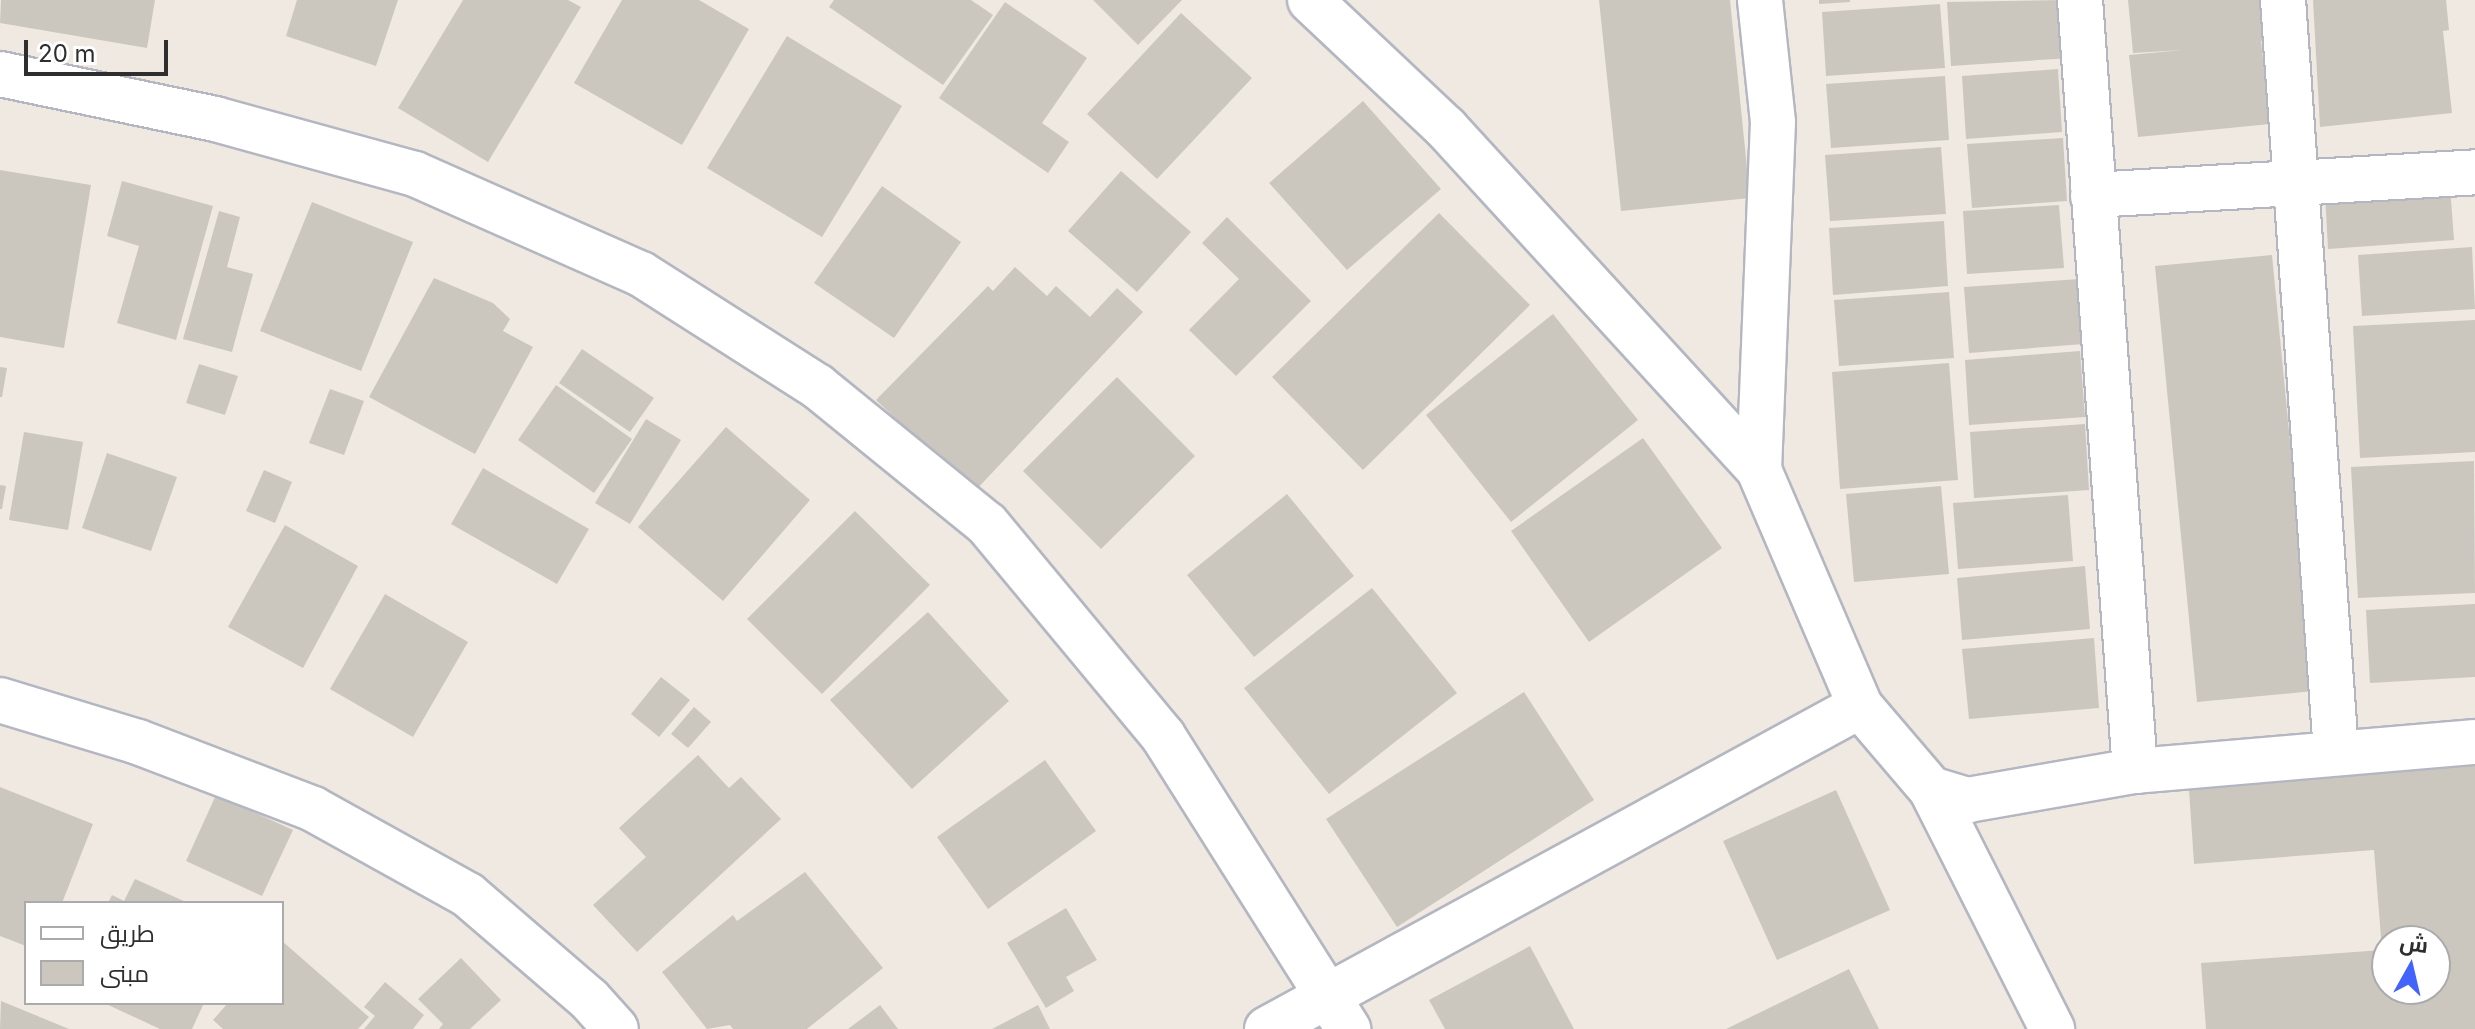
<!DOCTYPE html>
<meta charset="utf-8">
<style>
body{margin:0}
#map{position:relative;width:2475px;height:1029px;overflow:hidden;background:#efe9e1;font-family:Inter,Cairo,sans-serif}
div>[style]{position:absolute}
.building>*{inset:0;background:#cbc7bf}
.roads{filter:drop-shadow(2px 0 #b4b7c1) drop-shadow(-2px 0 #b4b7c1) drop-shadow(0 2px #b4b7c1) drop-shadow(0 -2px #b4b7c1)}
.minor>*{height:44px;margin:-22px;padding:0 22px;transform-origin:22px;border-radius:22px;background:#fff}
span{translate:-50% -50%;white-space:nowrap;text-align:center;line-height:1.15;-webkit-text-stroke:7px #fff;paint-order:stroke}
.legend{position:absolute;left:24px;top:901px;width:260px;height:104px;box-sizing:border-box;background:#fff;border:2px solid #ababab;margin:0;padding:10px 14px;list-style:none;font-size:24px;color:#2e2e2e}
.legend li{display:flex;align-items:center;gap:16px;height:40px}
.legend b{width:40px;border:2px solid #ababab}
.north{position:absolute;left:2371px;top:925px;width:80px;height:80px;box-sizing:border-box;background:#fff;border:2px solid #ababab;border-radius:50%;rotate:8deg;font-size:22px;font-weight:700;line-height:32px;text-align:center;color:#2e2e2e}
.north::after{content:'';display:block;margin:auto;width:28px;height:36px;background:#4264fb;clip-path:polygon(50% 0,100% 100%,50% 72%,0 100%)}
.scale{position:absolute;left:24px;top:40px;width:144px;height:36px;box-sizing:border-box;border:4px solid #2e2e2e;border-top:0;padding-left:10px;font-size:24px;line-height:28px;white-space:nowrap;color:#2e2e2e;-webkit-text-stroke:6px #fff;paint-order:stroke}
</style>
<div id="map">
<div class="building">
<i style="clip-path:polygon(1px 0,155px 0,147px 48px,0 23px)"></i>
<i style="clip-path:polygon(297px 0,398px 0,376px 66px,286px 36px)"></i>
<i style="clip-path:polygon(463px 0,568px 0,581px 7px,488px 162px,398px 108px)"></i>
<i style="clip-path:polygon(622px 0,699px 0,749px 29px,682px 145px,574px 83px)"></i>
<i style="clip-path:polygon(834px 0,971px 0,993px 15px,943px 85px,829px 7px)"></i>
<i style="clip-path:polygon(1093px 0,1182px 0,1138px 45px)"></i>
<i style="clip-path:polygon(1599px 0,1730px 0,1750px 198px,1621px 211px)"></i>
<i style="clip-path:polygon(1819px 0,1850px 0,1850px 2px,1819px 4px)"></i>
<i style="clip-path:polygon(2066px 0,2070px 58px,1951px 66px,1947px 2px)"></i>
<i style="clip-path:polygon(2128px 0,2263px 0,2267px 40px,2261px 41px,2270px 124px,2138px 137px,2129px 55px,2183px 50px,2133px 53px)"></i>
<i style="clip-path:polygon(2313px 0,2446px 0,2449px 30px,2443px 31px,2452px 113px,2320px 127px)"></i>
<i style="clip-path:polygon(1005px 2px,1087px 58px,1042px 123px,1069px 142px,1048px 173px,939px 98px)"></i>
<i style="clip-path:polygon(1940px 4px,1945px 68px,1826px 76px,1822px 12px)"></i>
<i style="clip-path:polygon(1181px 13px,1252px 78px,1157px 179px,1087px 114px)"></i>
<i style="clip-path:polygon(787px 36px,902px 106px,822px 237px,707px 168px)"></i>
<i style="clip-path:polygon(2058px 69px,2062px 132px,1966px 139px,1962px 76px)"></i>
<i style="clip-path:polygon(1945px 76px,1949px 140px,1831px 148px,1826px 84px)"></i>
<i style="clip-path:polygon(1363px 101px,1441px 189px,1347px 270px,1269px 183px)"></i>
<i style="clip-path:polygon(2063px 138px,2067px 201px,1972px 208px,1967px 144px)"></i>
<i style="clip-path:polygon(1941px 147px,1946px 214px,1830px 221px,1825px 155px)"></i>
<i style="clip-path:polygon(0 170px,91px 185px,64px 348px,0 337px)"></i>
<i style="clip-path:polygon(1121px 171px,1191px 232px,1137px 292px,1068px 231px)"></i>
<i style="clip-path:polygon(122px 181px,213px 206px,176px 340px,117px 323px,139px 246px,107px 236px)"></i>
<i style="clip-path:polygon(882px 186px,961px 242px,894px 338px,814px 283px)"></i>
<i style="clip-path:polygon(2450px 186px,2454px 240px,2328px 249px,2325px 195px)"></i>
<i style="clip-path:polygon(312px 202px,413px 242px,361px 371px,260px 331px)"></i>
<i style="clip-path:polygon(2059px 205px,2064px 268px,1967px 274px,1963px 211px)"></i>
<i style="clip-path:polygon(219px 211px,240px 217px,227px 267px,253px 274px,232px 352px,183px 339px)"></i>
<i style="clip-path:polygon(1439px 213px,1530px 305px,1363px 470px,1272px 377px)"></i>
<i style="clip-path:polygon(1227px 217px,1311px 301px,1236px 376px,1189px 330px,1239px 279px,1202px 243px)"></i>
<i style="clip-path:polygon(1944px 221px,1948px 286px,1833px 295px,1829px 228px)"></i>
<i style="clip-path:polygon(2472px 247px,2475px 309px,2362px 316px,2358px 255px)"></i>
<i style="clip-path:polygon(2272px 255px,2314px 691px,2197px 702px,2155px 266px)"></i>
<i style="clip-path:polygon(1015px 267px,1047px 296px,1056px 286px,1090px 317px,1117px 288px,1143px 312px,974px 492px,876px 400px,988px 286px,993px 291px)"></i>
<i style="clip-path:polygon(434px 278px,493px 303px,510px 319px,503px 331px,533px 347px,475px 454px,369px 397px)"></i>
<i style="clip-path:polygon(2080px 279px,2084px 344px,1969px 353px,1964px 287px)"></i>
<i style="clip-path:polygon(1949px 292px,1954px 358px,1839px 366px,1834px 300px)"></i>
<i style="clip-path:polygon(1553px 314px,1638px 420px,1511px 522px,1426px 415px)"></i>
<i style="clip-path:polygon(2475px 320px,2475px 452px,2360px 458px,2353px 326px)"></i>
<i style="clip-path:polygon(582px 349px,654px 398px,630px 432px,559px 383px)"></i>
<i style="clip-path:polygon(2080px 351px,2085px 417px,1969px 425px,1965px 360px)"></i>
<i style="clip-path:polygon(1949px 363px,1958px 480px,1840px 489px,1832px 372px)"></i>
<i style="clip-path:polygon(199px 364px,238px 376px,225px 415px,186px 403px)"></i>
<i style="clip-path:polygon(0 367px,7px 368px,2px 397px,0 397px)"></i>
<i style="clip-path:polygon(1117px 377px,1195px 456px,1101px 549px,1023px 471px)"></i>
<i style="clip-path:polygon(556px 385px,632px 439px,594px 493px,518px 440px)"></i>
<i style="clip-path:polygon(330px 389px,364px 401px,344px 455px,309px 443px)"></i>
<i style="clip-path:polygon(646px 419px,681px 440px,630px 524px,595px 503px)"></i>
<i style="clip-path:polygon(2085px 424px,2089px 490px,1974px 498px,1970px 432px)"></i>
<i style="clip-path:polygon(726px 427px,810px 500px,723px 601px,638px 527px)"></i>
<i style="clip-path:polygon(24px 432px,83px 442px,68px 530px,9px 520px)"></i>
<i style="clip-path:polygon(1643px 438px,1722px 548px,1589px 642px,1511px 531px)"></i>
<i style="clip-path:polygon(107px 453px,177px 477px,151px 551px,82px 528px)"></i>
<i style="clip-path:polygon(2474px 461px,2475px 593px,2358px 598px,2351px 467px)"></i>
<i style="clip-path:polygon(483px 468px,589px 529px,557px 584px,451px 524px)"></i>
<i style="clip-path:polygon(264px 470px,292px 482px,275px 523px,246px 511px)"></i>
<i style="clip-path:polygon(0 485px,6px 486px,2px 509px,0 509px)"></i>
<i style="clip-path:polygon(1941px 486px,1949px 574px,1854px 582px,1846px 494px)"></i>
<i style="clip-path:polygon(1287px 494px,1354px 576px,1254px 657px,1187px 575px)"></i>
<i style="clip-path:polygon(2068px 495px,2073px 561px,1958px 569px,1953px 503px)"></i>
<i style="clip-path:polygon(855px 511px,930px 585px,822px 694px,747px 619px)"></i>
<i style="clip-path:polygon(285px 525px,358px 566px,303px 668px,228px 627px)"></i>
<i style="clip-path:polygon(2085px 566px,2090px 629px,1962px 640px,1957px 578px)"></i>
<i style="clip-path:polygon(1372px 588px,1457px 693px,1329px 794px,1244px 688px)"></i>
<i style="clip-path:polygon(385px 594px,468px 642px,413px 737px,330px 689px)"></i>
<i style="clip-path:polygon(2475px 604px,2475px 677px,2370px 683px,2366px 610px)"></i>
<i style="clip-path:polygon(928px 612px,1009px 701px,912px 789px,830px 700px)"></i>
<i style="clip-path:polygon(2094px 638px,2099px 708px,1969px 719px,1962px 649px)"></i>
<i style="clip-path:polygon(661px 677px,690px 700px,659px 737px,631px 714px)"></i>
<i style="clip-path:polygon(1524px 692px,1594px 800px,1397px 927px,1326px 819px)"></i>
<i style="clip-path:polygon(694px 707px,711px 722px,688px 748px,671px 734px)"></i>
<i style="clip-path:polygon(698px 755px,729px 788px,741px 777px,781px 819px,637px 952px,593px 905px,646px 857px,619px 828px)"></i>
<i style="clip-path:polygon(evenodd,2475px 755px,2475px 1029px,2206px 1029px,2201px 963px,2382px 950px,2374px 850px,2194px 864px,2188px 775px,2475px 755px,2387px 941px,2435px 941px,2435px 989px,2387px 989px,2387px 941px)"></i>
<i style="clip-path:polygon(1045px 760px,1096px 831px,988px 909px,937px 837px)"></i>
<i style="clip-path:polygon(0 787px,93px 824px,62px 903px,26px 903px,26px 946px,0 936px)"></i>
<i style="clip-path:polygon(1836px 790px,1890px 910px,1777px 960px,1723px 841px)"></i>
<i style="clip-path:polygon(216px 795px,293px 830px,262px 896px,186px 861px)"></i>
<i style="clip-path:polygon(805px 872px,883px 968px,807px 1029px,733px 1029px,730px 1025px,707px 1029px,662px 972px,733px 915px,737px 921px)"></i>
<i style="clip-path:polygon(135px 879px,188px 903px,108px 903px,112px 895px,124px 901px)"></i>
<i style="clip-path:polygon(1066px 908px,1097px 960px,1066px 977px,1074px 991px,1046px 1008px,1007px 943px)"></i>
<i style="clip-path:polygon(282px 941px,369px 1017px,358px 1029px,223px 1029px,213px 1020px,228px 1003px,282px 1003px)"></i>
<i style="clip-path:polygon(1530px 946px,1574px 1029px,1445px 1029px,1429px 1000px)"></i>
<i style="clip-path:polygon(461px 958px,501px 1000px,470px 1029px,439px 1029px,443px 1024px,418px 999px)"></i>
<i style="clip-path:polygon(1849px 969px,1879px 1029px,1726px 1029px)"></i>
<i style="clip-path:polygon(385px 982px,424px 1015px,413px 1029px,364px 1029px,375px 1016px,364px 1007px)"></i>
<i style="clip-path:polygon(1px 1001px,69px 1029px,0 1029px)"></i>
<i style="clip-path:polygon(104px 1003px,204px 1003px,192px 1029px,160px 1029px)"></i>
<i style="clip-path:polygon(880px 1005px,898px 1029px,848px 1029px)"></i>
<i style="clip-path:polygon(1038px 1005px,1050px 1029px,992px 1029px)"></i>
</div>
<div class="roads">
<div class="minor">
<i style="left:1310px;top:0;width:187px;rotate:43.3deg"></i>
<i style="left:1446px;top:128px;width:464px;rotate:47.5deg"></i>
<i style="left:1759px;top:470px;width:257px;rotate:66.8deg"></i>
<i style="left:1860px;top:706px;width:109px;rotate:49.5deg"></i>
<i style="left:1931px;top:789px;width:269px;rotate:63.2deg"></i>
<i style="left:2080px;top:0;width:773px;rotate:85.92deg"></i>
<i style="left:2283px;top:0;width:755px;rotate:85.97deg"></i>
<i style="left:0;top:74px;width:220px;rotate:11.8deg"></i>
<i style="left:215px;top:119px;width:207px;rotate:15.4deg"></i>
<i style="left:415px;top:174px;width:247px;rotate:23.9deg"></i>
<i style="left:641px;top:274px;width:209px;rotate:32.5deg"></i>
<i style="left:817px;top:386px;width:219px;rotate:39.1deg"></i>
<i style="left:987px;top:524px;width:276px;rotate:50.3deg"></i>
<i style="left:1163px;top:736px;width:347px;rotate:57.7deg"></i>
<i style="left:2093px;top:195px;width:383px;rotate:-3.4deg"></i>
<i style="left:1759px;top:470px;width:348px;rotate:-87.7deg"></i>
<i style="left:1773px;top:122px;width:123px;rotate:-96.1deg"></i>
<i style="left:0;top:700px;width:144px;rotate:16.9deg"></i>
<i style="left:138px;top:742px;width:187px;rotate:20.9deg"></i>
<i style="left:313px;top:809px;width:177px;rotate:29deg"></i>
<i style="left:468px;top:895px;width:160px;rotate:40.7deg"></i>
<i style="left:589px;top:999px;width:40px;rotate:48deg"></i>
<i style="left:1931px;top:789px;width:39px;rotate:17deg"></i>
<i style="left:1968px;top:800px;width:169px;rotate:-9.9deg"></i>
<i style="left:2135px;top:771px;width:341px;rotate:-4.9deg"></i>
<i style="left:1267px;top:1029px;width:675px;rotate:-28.58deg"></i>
</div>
</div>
<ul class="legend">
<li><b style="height:10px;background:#fff"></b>طريق</li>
<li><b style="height:22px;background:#cbc7bf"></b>مبنى</li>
</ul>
<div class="north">ش</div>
<div class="scale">20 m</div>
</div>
